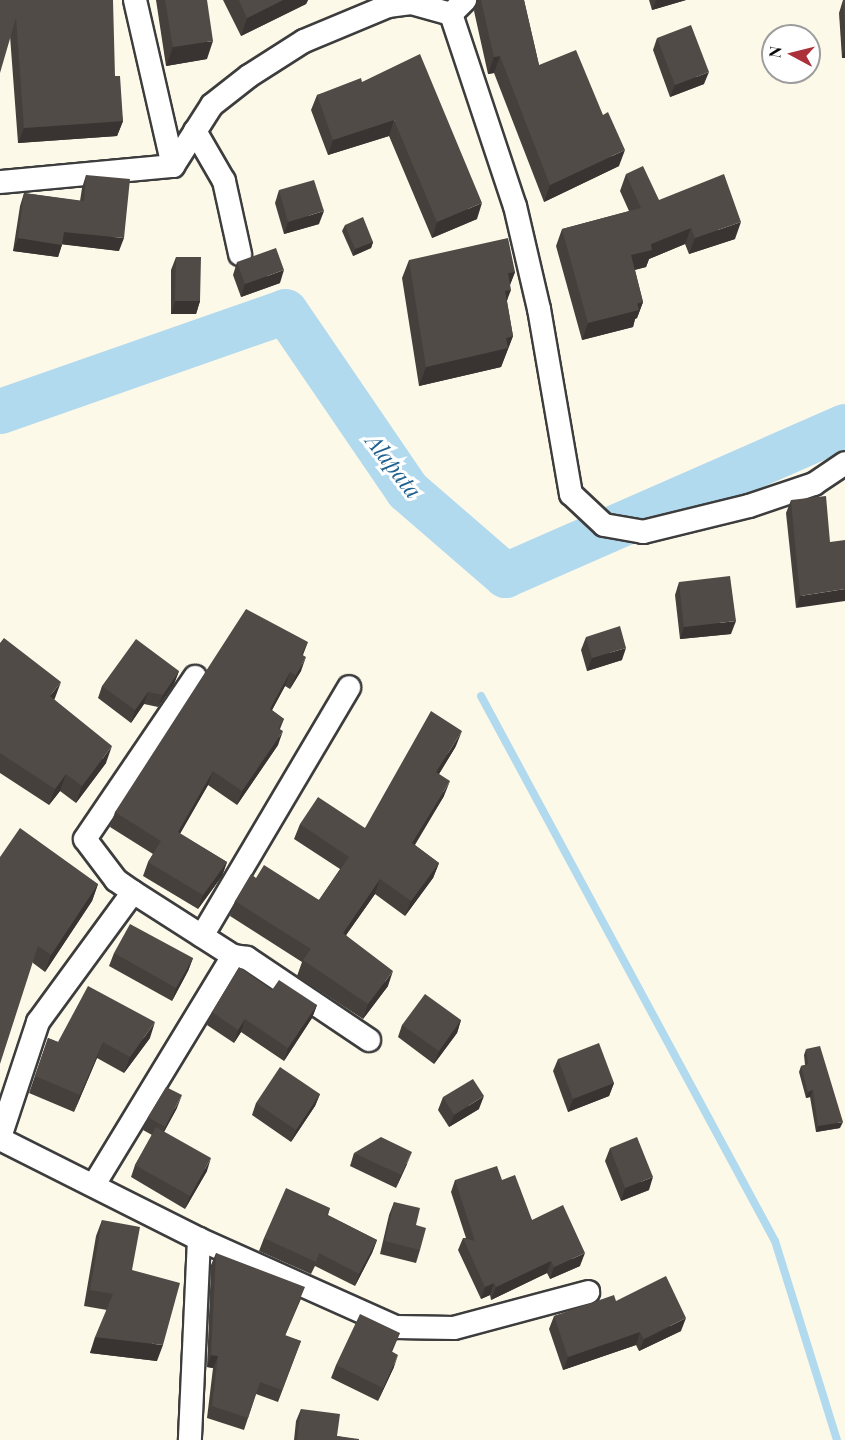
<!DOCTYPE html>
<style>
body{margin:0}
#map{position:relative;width:845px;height:1440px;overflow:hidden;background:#fdf9e9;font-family:"Playfair Display",serif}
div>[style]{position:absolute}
.stream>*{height:8px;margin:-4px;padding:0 4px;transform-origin:4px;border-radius:4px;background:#b2daef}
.river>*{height:45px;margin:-22.5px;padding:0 22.5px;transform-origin:22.5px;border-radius:22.5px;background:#b2daef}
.roads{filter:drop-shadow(2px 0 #3d3d3d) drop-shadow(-2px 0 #3d3d3d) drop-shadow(0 2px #3d3d3d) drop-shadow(0 -2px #3d3d3d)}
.minor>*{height:22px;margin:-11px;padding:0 11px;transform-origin:11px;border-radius:11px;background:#fff}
.wall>*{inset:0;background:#46403d}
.shaded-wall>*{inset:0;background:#393432}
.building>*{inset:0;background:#514b47}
span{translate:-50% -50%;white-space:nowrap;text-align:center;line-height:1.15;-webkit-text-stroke:6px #fff;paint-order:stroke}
.water-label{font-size:22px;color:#20618f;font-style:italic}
.north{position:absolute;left:761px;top:24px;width:60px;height:60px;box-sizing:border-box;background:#fff;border:2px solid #9d9d9d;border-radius:50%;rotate:277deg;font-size:16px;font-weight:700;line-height:24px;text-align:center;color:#0a0a0a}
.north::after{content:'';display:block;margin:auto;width:21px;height:27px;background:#ac3039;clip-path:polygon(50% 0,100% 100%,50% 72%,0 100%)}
</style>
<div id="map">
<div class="stream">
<i style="left:481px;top:696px;width:619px;rotate:61.66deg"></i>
<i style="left:775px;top:1241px;width:208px;rotate:72.7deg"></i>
</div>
<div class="river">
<i style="left:0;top:411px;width:302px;rotate:-19.3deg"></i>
<i style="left:285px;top:311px;width:217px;rotate:55.7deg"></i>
<i style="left:407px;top:490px;width:130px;rotate:40.9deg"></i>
<i style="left:505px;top:575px;width:371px;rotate:-23.7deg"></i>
</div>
<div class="roads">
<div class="minor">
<i style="left:135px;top:0;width:170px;rotate:77.1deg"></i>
<i style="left:173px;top:166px;width:72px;rotate:-57.4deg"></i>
<i style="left:212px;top:105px;width:47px;rotate:-38.1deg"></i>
<i style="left:249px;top:76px;width:65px;rotate:-32.5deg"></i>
<i style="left:304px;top:41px;width:91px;rotate:-22.6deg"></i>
<i style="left:384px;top:0;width:7px;rotate:56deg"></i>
<i style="left:388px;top:6px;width:23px;rotate:-7deg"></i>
<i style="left:411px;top:3px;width:41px;rotate:15.4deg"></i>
<i style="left:451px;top:14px;width:20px;rotate:-45deg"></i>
<i style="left:451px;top:14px;width:202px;rotate:71.6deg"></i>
<i style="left:515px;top:206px;width:106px;rotate:76.9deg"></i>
<i style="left:539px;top:309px;width:188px;rotate:80.2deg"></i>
<i style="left:571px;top:494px;width:45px;rotate:43.2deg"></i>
<i style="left:604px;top:525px;width:40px;rotate:10deg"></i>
<i style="left:643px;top:532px;width:109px;rotate:-13.8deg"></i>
<i style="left:749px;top:506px;width:69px;rotate:-18.7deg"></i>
<i style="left:814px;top:484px;width:37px;rotate:-34deg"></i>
<i style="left:195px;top:131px;width:58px;rotate:59.9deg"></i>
<i style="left:224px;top:181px;width:75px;rotate:77.6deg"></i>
<i style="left:0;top:182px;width:174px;rotate:-5.3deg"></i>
<i style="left:133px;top:892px;width:119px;rotate:32.6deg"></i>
<i style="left:202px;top:936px;width:289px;rotate:-59.4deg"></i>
<i style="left:0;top:1137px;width:121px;rotate:-71.7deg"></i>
<i style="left:38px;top:1022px;width:161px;rotate:-53.8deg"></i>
<i style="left:133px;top:892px;width:21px;rotate:-145deg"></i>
<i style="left:116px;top:880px;width:51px;rotate:-127.1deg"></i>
<i style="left:85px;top:839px;width:196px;rotate:-55.8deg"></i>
<i style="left:0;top:1139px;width:223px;rotate:26.7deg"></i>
<i style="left:199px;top:1239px;width:201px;rotate:92.6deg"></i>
<i style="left:95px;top:1183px;width:266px;rotate:-58.7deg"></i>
<i style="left:233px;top:956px;width:14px;rotate:8deg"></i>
<i style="left:247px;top:958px;width:147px;rotate:33.9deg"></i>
<i style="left:199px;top:1239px;width:216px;rotate:24.1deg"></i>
<i style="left:396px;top:1327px;width:58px;rotate:1deg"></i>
<i style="left:454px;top:1328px;width:139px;rotate:-15deg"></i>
</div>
</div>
<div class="wall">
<i style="clip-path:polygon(0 0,115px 76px,123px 121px,117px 136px,18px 143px,10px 36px)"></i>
<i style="clip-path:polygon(156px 0,207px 0,207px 59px,166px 66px)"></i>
<i style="clip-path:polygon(223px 0,308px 0,306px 4px,241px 36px)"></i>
<i style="clip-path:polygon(478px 0,524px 0,539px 65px,619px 166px,544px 202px,494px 73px,488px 74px,474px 11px)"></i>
<i style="clip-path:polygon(649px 0,686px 0,652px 10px)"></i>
<i style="clip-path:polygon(843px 0,845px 0,845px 58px,842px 58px,839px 13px)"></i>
<i style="clip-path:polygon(657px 38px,704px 84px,670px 97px,653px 50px)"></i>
<i style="clip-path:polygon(362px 82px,477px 219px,432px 238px,389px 136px,328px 155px,311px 110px,317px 95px)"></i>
<i style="clip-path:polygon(626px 174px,659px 200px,735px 239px,689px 254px,685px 244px,649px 259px,646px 267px,635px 270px,643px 302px,637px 318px,635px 319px,633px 327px,582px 340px,556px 246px,562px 229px,629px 211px,620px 191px)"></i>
<i style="clip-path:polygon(86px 175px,119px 251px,62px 244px,58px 257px,13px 251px,20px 206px,24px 193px,80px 201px,82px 188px)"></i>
<i style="clip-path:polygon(279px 190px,319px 224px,284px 234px,275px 203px)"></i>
<i style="clip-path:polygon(345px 225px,373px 242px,371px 248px,353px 256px,342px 231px)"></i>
<i style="clip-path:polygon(176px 257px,200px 301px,196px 314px,171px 314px,171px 270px)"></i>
<i style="clip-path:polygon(409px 260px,515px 272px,510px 285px,507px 301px,513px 336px,501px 367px,419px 386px,402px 278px)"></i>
<i style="clip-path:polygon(237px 262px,280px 283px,241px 297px,233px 275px)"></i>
<i style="clip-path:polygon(791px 500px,830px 542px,796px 608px,786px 513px)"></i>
<i style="clip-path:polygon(679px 582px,731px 634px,680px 639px,675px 595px)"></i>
<i style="clip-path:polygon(586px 637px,622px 660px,587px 671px,581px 650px)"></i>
<i style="clip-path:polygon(308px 642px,303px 655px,301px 671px,290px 689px,285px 686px,272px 710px,284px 719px,280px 729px,278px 745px,237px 805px,208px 785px,180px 834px,227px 862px,222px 876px,198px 909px,143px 876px,148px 862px,153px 854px,110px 827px,115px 812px)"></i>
<i style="clip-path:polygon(0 643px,55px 698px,54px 699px,106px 763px,76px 803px,60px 791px,49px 805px,0 773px)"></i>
<i style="clip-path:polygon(179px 671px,174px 684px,158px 707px,144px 704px,131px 723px,98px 698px,102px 686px)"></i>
<i style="clip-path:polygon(456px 746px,439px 774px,444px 796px,415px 845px,439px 863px,433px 878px,405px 916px,375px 894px,346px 935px,388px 986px,363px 1019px,297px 976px,302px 962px,230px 916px,235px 901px,256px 878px,319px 900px,340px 869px,294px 839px,300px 824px,365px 828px)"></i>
<i style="clip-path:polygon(0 857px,98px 884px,92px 901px,45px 972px,33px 963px)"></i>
<i style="clip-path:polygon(114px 953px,193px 958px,188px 971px,172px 1001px,109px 966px)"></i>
<i style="clip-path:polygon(272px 990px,317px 1005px,312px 1018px,284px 1061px,241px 1032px,234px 1043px,207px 1025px,212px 1012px)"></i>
<i style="clip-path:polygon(461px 1020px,457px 1033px,434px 1064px,398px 1037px,402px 1025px)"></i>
<i style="clip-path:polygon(48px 1038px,58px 1042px,150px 1038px,124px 1073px,97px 1058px,74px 1112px,29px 1093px)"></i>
<i style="clip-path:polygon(806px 1049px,840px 1128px,816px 1132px,810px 1097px,806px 1098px,799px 1072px,801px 1066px,805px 1065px,804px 1055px)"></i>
<i style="clip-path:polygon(558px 1059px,614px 1083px,609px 1096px,568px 1112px,553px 1071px)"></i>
<i style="clip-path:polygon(320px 1094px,315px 1106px,291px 1142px,252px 1115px,256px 1103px)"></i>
<i style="clip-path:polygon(443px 1097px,479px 1109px,449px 1127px,438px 1110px)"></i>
<i style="clip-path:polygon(177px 1108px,164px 1132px,207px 1171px,185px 1209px,131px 1177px,135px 1165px,152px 1135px,143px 1130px,148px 1117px)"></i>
<i style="clip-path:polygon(610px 1148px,649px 1190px,621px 1201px,605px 1161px)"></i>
<i style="clip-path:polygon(354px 1153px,407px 1164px,396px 1188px,350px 1166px)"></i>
<i style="clip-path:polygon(455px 1180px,502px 1180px,532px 1220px,580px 1266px,550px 1279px,547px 1273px,491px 1300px,490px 1295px,481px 1299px,458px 1250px,463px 1238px,466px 1238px,451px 1192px)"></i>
<i style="clip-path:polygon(394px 1202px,416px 1225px,420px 1250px,416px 1263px,380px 1254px,389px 1215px)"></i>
<i style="clip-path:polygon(330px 1208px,328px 1215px,377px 1240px,372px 1253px,355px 1286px,315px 1266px,311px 1274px,259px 1251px,264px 1238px)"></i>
<i style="clip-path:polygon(102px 1220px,132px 1270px,157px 1361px,90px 1353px,107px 1310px,84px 1306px,96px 1236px)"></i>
<i style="clip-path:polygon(216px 1253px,301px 1299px,285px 1336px,301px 1341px,278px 1402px,256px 1394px,244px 1430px,207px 1418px,213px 1368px,207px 1367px,211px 1265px)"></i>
<i style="clip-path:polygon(616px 1301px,681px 1331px,639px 1351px,636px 1345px,563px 1370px,549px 1329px,554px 1316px)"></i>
<i style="clip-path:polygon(400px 1333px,392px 1352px,394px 1367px,378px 1401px,331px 1378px,336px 1365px)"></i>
<i style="clip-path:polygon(301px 1409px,337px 1436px,359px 1440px,294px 1440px,296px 1421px)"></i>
</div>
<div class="shaded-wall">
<i style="clip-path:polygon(283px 0,308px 0,306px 4px,241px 36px,247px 18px)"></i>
<i style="clip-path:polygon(656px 0,686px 0,652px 10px)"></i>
<i style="clip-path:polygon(213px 41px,207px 59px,166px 66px,173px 47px)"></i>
<i style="clip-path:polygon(845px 49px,845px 58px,842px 58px)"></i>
<i style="clip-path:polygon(500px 56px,494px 73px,488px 74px,494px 57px)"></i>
<i style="clip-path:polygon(709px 72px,704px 84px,670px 97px,675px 85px)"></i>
<i style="clip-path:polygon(394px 120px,389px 136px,328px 155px,333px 140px)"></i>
<i style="clip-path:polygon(123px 121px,117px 136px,18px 143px,24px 128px)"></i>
<i style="clip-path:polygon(625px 150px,619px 166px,544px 202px,550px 185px)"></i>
<i style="clip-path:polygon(482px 203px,477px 219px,432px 238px,437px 222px)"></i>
<i style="clip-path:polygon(324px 211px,319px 224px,284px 234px,288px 222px)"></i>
<i style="clip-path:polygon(741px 222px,735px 239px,689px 254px,695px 238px)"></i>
<i style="clip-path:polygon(691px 228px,685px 244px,649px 259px,646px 267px,625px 272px,631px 255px,651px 244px)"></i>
<i style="clip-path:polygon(64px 232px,124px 238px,119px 251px,59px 244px)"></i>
<i style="clip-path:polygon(18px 238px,62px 245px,58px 257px,13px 251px)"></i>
<i style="clip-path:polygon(373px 242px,371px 248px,353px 256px,355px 249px)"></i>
<i style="clip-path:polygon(284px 270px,280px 283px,241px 297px,245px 284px)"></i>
<i style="clip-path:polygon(515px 272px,508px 290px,511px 290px,504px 308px,498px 309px,508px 273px)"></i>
<i style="clip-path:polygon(175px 301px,200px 301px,196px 314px,171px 314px)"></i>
<i style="clip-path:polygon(643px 302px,637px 318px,635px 319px,633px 327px,582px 340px,588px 323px)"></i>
<i style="clip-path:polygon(513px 336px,501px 367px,419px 386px,426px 367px,506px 338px)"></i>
<i style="clip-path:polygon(845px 589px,845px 601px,796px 608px,800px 596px)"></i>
<i style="clip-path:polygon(736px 621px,731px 634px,680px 639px,684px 627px)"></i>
<i style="clip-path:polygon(626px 648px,622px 660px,587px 671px,592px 658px)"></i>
<i style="clip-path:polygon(306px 657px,301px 671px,290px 689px,296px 675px)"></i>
<i style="clip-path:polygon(179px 671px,174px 684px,158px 707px,163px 695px)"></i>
<i style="clip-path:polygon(290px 672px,285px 686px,265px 723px,270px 709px)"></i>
<i style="clip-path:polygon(61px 682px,55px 698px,44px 713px,50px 696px)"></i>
<i style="clip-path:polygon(148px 692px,144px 704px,131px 723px,135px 710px)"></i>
<i style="clip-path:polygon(283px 731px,278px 745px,237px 805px,242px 791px)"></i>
<i style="clip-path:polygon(462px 731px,456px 746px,431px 787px,436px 772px)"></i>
<i style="clip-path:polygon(112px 746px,106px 763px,76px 803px,82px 786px)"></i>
<i style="clip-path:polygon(213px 771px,208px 785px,172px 847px,178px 832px)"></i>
<i style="clip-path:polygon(66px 774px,60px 791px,49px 805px,55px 789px)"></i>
<i style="clip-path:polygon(450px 781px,444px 796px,406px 858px,412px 843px)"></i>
<i style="clip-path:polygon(227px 862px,222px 876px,198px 909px,203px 895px)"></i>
<i style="clip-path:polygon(439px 863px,433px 878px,405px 916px,411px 901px)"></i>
<i style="clip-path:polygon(380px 879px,375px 894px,337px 948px,343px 933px)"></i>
<i style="clip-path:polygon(98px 884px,92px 901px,45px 972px,51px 955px)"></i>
<i style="clip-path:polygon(193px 958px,188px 971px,172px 1001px,176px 988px)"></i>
<i style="clip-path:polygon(393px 971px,388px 986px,363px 1019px,368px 1004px)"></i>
<i style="clip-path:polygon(317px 1005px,312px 1018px,284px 1061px,288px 1048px)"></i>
<i style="clip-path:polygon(245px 1019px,241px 1032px,234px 1043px,238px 1030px)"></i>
<i style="clip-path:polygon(461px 1020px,457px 1033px,434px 1064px,439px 1051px)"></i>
<i style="clip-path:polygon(155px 1022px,150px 1038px,124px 1073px,130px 1057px)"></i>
<i style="clip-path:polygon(103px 1042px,97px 1058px,74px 1112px,80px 1095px)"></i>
<i style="clip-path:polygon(614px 1083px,609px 1096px,568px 1112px,573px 1099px)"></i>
<i style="clip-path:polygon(813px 1090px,810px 1097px,806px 1098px,808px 1092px)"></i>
<i style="clip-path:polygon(320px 1094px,315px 1106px,291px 1142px,296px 1130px)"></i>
<i style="clip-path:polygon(182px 1095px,177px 1108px,160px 1139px,165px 1127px)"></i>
<i style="clip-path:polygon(484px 1096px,479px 1109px,449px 1127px,454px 1115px)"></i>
<i style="clip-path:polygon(843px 1122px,840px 1128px,816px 1132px,818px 1126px)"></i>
<i style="clip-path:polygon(412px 1152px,407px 1164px,396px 1188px,401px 1175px)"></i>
<i style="clip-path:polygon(211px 1158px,207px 1171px,185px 1209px,190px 1196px)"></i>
<i style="clip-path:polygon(653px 1177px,649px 1190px,621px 1201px,625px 1188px)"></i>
<i style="clip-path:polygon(377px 1240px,372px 1253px,355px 1286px,359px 1274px)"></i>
<i style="clip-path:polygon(585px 1253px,580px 1266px,550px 1279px,554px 1267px)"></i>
<i style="clip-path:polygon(551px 1261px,547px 1273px,491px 1300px,496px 1287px)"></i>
<i style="clip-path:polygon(494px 1283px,490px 1295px,481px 1299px,485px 1287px)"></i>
<i style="clip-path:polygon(686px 1318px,681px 1331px,639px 1351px,644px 1339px)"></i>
<i style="clip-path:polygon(640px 1332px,636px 1345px,563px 1370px,568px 1357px)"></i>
<i style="clip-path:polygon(95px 1337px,163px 1345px,157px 1361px,90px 1353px)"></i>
<i style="clip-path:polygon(211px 1355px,218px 1356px,213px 1368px,207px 1367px)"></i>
<i style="clip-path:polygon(398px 1355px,394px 1367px,378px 1401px,383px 1388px)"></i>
</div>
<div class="building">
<i style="clip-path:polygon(0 0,113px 0,115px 76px,120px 76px,123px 121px,24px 128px,16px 18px,0 73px)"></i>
<i style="clip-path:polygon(165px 0,207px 0,213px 41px,173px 47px)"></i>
<i style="clip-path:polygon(239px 0,283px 0,247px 18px)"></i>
<i style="clip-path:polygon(481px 0,524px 0,539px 65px,576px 50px,603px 115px,608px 112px,625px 150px,550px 185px,500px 56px,494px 57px)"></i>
<i style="clip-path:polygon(843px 0,845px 0,845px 27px)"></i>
<i style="clip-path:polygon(691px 25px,709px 72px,675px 85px,657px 38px)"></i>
<i style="clip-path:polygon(420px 54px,482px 203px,437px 222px,394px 120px,333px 140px,317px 95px,361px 78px,362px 82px)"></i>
<i style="clip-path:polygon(643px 166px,659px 200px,724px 174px,741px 222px,695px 238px,691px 228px,651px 244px,652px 250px,631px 255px,643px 302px,637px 303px,639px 310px,588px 323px,562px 229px,641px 208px,626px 174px)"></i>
<i style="clip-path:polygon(86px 175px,130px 179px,124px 238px,64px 232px,62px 245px,18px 238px,24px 193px,84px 201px)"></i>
<i style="clip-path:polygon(314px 180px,324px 211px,288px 222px,279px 190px)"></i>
<i style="clip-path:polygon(363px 217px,373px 242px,355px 249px,345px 225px)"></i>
<i style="clip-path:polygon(508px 238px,515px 272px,508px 273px,511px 290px,505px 291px,513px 336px,506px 338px,508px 348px,426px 367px,409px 260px)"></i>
<i style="clip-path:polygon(276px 248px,284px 270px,245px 284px,237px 262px)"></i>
<i style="clip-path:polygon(176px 257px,201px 257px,200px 301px,175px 301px)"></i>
<i style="clip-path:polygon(826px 496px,830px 542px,845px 540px,845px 589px,800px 596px,791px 500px)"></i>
<i style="clip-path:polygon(730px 576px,736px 621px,684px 627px,679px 582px)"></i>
<i style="clip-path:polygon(246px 609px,308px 642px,301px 654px,306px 657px,296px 675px,290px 672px,270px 709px,284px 719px,278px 728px,283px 731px,242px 791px,213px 771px,178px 832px,227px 862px,203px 895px,148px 862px,161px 841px,115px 812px)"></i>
<i style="clip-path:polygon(620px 626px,626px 648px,592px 658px,586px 637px)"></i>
<i style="clip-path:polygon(4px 638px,61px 682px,50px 696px,112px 746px,82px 786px,66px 774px,55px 789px,0 753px,0 643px)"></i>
<i style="clip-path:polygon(136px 639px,179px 671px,163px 695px,148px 692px,135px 710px,102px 686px)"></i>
<i style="clip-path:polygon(431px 711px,462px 731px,436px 772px,450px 781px,412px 843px,439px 863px,411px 901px,380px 879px,343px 933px,393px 971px,368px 1004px,303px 960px,311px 949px,235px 901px,251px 874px,256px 878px,264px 865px,319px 900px,349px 857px,300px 824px,318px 797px,365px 828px)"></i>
<i style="clip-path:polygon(20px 828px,98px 884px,51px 955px,38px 946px,0 1064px,0 857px)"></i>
<i style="clip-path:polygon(130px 924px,193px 958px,176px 988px,114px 953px)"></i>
<i style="clip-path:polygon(239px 967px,272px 990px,279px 980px,317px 1005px,288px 1048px,245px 1019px,238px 1030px,212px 1012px)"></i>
<i style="clip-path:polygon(88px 986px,155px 1022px,130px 1057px,103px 1042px,80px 1095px,35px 1076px,48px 1038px,58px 1042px)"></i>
<i style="clip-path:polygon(425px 994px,461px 1020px,439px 1051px,402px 1025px)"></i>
<i style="clip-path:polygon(599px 1043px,614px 1083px,573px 1099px,558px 1059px)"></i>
<i style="clip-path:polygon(820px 1046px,843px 1122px,818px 1126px,813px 1090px,808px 1092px,801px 1066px,808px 1064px,806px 1049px)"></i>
<i style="clip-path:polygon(280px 1067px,320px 1094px,296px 1130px,256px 1103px)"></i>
<i style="clip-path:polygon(473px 1079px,484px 1096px,454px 1115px,443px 1097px)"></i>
<i style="clip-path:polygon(166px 1087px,182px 1095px,165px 1127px,148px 1117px)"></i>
<i style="clip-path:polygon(156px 1127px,211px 1158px,190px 1196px,135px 1165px)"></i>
<i style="clip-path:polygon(381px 1137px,412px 1152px,401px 1175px,354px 1153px)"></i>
<i style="clip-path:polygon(637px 1137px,653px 1177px,625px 1188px,610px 1148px)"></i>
<i style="clip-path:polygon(497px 1166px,502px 1180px,515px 1175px,532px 1220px,563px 1205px,585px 1253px,554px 1267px,551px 1261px,496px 1287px,494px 1283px,485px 1287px,463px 1238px,475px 1241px,455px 1180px)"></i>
<i style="clip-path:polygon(286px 1188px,330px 1208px,327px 1215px,377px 1240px,359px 1274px,319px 1253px,316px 1262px,264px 1238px)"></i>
<i style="clip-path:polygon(394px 1202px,420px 1208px,416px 1225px,426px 1228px,420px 1250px,385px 1241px)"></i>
<i style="clip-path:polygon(102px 1220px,140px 1227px,132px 1270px,180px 1283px,163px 1345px,95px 1337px,113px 1294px,90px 1290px)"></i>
<i style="clip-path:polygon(216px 1253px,305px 1287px,285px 1335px,301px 1341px,282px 1390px,260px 1382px,248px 1418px,212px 1406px,218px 1356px,211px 1355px)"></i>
<i style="clip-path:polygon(666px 1276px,686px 1318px,644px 1339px,640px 1332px,568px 1357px,554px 1316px,614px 1295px,616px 1301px)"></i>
<i style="clip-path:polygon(360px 1314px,400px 1333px,391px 1351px,398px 1355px,383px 1388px,336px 1365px)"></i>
<i style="clip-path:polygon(301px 1409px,340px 1414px,337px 1436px,359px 1439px,359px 1440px,297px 1440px)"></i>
</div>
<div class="water-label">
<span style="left:394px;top:466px;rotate:52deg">Alapata</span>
</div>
<div class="north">N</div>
</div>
